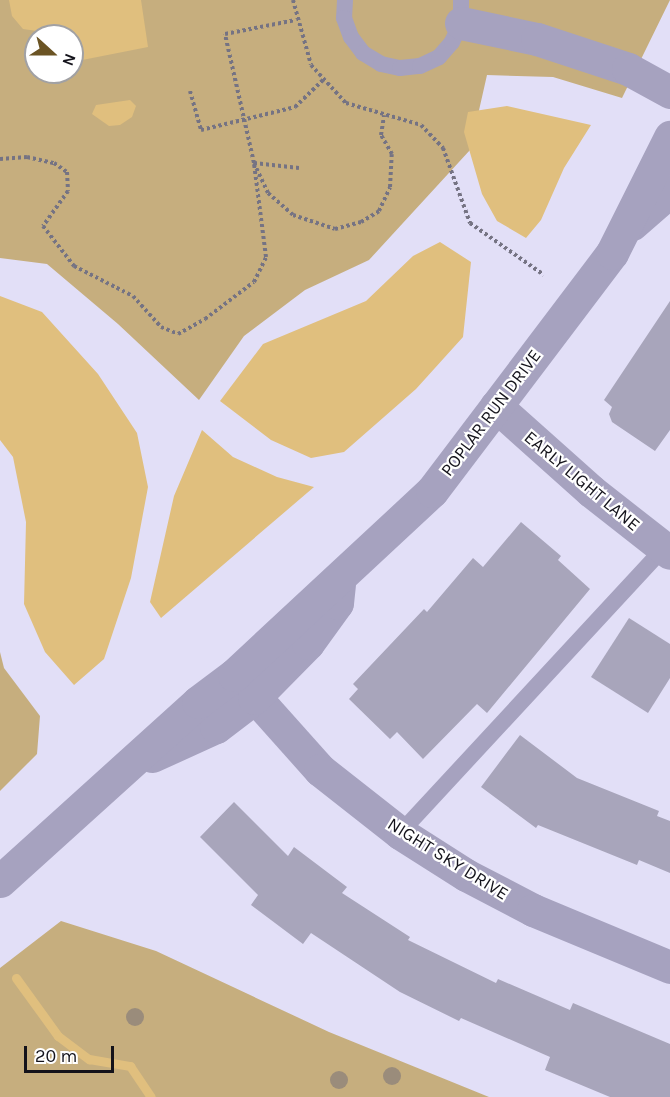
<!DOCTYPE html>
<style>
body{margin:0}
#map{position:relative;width:670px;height:1097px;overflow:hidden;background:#e2dff7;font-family:Karla,sans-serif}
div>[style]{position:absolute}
.green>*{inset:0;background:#c6ae7e}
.water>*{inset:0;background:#e0bf7e}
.stream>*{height:9px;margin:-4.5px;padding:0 4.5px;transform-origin:4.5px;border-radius:4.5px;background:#e0bf7e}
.building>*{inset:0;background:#a8a5bb}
.path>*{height:4px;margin-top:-2px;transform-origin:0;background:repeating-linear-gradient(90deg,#757383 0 3px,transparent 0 6px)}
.service>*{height:16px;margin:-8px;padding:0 8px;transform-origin:8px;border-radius:8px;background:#a6a2bf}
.minor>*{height:33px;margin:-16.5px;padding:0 16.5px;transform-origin:16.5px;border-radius:16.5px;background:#a6a2bf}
.tertiary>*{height:33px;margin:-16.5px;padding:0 16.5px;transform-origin:16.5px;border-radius:16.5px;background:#a6a2bf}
.trees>*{width:18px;height:18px;margin:-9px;border-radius:50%;background:#9a8c7b}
span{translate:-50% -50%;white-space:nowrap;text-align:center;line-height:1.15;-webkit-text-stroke:4.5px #fff;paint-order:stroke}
.street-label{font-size:18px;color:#14131b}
.north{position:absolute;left:24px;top:24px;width:60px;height:60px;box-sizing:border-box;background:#fff;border:2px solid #a1a1a4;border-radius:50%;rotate:111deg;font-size:16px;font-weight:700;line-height:24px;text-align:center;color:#14131b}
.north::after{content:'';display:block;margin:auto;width:21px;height:27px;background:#6b5424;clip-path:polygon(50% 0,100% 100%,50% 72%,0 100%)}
.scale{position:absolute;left:24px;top:1046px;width:90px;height:27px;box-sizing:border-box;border:3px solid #14131b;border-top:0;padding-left:8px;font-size:18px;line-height:21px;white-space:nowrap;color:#14131b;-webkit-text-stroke:4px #fff;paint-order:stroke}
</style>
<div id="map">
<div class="green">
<i style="clip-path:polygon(evenodd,0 0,670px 0,622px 98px,553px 77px,487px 75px,470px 150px,369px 260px,305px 290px,244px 336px,199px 400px,118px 324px,47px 264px,0 258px,0 0,36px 36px,72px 36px,72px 72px,36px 72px,36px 36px)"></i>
<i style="clip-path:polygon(0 652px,4px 668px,40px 716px,37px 754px,0 791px)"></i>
<i style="clip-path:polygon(61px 921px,156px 951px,329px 1032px,489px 1097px,0 1097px,0 968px)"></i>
</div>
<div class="water">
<i style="clip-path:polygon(9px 0,141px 0,148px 47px,72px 62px,72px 36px,23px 29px,12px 16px)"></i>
<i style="clip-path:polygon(130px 100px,136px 106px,132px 117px,120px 125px,109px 126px,92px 114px,96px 105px)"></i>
<i style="clip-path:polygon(507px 106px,591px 125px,564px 168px,541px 220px,526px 238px,497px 221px,482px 194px,464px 132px,468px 112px)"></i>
<i style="clip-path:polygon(440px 242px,471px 262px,463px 337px,416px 389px,344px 452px,311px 458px,271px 440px,220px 401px,263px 344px,366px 301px,413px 256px)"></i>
<i style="clip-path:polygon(0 296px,42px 312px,98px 374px,137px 433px,148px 487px,131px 578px,104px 659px,74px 685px,45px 652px,24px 604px,26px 522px,13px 457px,0 440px)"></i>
<i style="clip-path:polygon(202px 430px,233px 457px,277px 477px,314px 487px,161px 618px,150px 602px,174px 496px)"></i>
</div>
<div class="stream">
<i style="left:16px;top:978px;width:72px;rotate:54.1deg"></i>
<i style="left:58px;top:1036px;width:39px;rotate:37deg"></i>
<i style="left:89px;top:1059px;width:42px;rotate:9.7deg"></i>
<i style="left:130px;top:1066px;width:37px;rotate:56deg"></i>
</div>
<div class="building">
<i style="clip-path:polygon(670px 301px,670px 430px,655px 451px,612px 422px,609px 414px,612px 407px,604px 400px)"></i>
<i style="clip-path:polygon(521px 522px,561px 556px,558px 560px,590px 589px,487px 713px,477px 704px,423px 759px,397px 732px,390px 739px,349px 699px,358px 689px,353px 684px,424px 609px,427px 612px,473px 558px,483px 567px)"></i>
<i style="clip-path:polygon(629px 618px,670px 644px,670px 678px,648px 713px,591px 677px)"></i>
<i style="clip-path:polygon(520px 735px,577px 778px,659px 811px,657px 816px,670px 821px,670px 873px,639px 860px,637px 865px,538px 825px,536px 828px,481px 787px)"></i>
<i style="clip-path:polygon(234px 802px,288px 856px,294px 847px,347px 887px,342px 893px,410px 937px,408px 940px,496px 983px,498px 979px,570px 1010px,573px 1003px,670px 1044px,670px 1097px,610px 1097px,545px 1070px,550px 1057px,461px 1018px,459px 1021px,400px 992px,311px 933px,303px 944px,251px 905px,258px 895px,200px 837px)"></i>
</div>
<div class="path">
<i style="left:293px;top:0;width:67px;rotate:74.5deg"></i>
<i style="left:311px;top:65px;width:52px;rotate:47.4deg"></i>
<i style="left:346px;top:103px;width:78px;rotate:16.3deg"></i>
<i style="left:421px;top:125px;width:32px;rotate:46deg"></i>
<i style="left:443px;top:148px;width:80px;rotate:70.2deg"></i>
<i style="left:470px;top:223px;width:90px;rotate:35.1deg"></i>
<i style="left:190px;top:91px;width:41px;rotate:74.2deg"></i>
<i style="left:201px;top:130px;width:97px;rotate:-13.7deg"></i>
<i style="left:295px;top:107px;width:40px;rotate:-44deg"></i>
<i style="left:0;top:159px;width:27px;rotate:-4deg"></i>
<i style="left:27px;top:157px;width:28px;rotate:13deg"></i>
<i style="left:54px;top:163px;width:16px;rotate:35deg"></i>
<i style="left:67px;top:172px;width:19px;rotate:87deg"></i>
<i style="left:68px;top:191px;width:43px;rotate:125.5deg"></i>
<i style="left:43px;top:226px;width:51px;rotate:52.2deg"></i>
<i style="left:74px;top:266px;width:66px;rotate:27deg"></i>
<i style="left:133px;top:296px;width:42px;rotate:47.9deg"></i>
<i style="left:161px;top:327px;width:18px;rotate:22deg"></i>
<i style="left:178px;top:334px;width:31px;rotate:-29deg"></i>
<i style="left:205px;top:319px;width:61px;rotate:-37.1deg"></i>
<i style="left:254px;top:282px;width:28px;rotate:-64deg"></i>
<i style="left:266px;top:257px;width:95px;rotate:-97.3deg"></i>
<i style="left:254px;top:163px;width:132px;rotate:-102.7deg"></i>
<i style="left:225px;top:34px;width:72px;rotate:-11.2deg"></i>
<i style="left:299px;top:168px;width:45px;rotate:-173.7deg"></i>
<i style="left:254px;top:163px;width:33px;rotate:65deg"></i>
<i style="left:268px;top:193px;width:33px;rotate:41deg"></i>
<i style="left:293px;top:215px;width:44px;rotate:18.4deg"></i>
<i style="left:335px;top:229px;width:27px;rotate:-15deg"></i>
<i style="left:361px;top:222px;width:21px;rotate:-31deg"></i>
<i style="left:379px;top:211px;width:26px;rotate:-65deg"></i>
<i style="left:390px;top:187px;width:33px;rotate:-87deg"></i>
<i style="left:392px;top:154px;width:22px;rotate:-120deg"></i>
<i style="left:381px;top:135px;width:20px;rotate:-81deg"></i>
</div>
<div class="service">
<i style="left:345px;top:0;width:18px;rotate:93deg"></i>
<i style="left:344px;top:18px;width:20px;rotate:70deg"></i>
<i style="left:351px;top:37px;width:20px;rotate:53deg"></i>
<i style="left:363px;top:53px;width:21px;rotate:31deg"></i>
<i style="left:381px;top:64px;width:19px;rotate:12deg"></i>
<i style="left:400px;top:68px;width:20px;rotate:-6deg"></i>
<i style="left:420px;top:66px;width:21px;rotate:-25deg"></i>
<i style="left:439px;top:57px;width:20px;rotate:-49deg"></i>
<i style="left:452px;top:42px;width:21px;rotate:-65deg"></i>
<i style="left:461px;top:23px;width:23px;rotate:-90deg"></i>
<i style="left:400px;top:833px;width:394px;rotate:-47.2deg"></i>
</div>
<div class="minor">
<i style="left:461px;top:23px;width:78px;rotate:11.9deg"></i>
<i style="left:537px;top:39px;width:96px;rotate:18.2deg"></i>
<i style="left:628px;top:69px;width:48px;rotate:28.7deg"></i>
<i style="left:496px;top:406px;width:127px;rotate:41.8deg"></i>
<i style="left:591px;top:491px;width:100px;rotate:38.1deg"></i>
<i style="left:236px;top:676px;width:126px;rotate:48.2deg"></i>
<i style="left:320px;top:770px;width:102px;rotate:38.2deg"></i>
<i style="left:400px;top:833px;width:78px;rotate:32.5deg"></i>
<i style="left:466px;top:875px;width:76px;rotate:27.6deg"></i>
<i style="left:533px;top:910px;width:148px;rotate:22.6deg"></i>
</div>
<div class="tertiary">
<i style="left:632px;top:224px;width:50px;rotate:-41deg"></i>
<i style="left:152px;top:756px;width:70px;rotate:-24.4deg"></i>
<i style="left:216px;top:727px;width:48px;rotate:-37.3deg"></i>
<i style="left:254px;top:698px;width:77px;rotate:-45.5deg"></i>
<i style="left:308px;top:643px;width:49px;rotate:-54.1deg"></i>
<i style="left:337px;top:603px;width:19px;rotate:-84deg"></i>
<i style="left:0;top:881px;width:267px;rotate:-42.1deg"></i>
<i style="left:198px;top:702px;width:45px;rotate:-36.9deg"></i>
<i style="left:234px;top:675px;width:270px;rotate:-42.9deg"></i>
<i style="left:432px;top:491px;width:298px;rotate:-52.9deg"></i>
<i style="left:612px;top:253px;width:130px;rotate:-63.4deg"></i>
</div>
<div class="trees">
<i style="left:135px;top:1017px"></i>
<i style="left:392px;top:1076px"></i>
<i style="left:339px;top:1080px"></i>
</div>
<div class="street-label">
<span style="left:491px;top:413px;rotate:-53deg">POPLAR RUN DRIVE</span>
<span style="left:582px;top:481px;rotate:40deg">EARLY LIGHT LANE</span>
<span style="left:448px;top:859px;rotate:32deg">NIGHT SKY DRIVE</span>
</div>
<div class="north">N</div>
<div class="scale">20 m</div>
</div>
